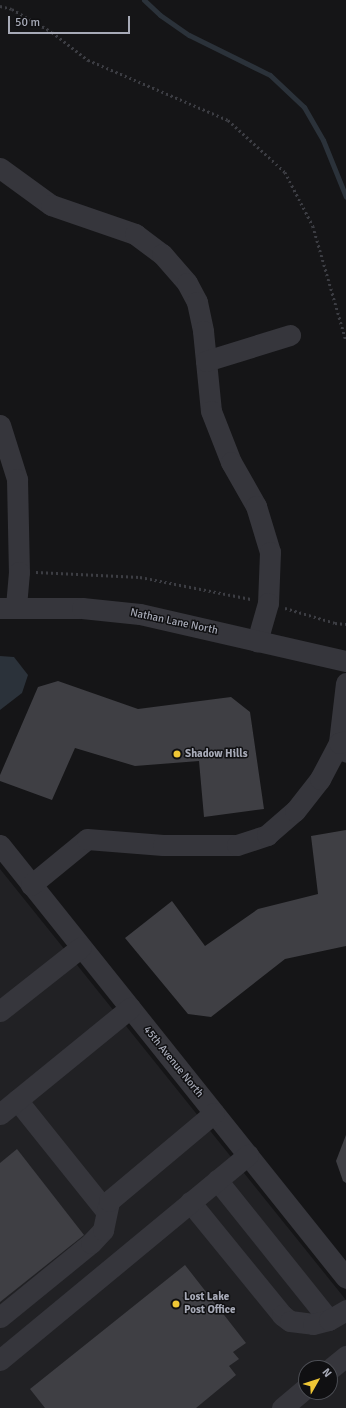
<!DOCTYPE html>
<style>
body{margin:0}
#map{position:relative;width:346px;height:1408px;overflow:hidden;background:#151517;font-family:Signika,sans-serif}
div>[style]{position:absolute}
.built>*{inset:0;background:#212124}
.water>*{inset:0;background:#2b323a}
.stream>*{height:5px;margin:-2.5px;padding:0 2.5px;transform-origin:2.5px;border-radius:2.5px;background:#2b323a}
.building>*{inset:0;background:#3f3f44}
.path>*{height:2.5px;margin-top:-1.25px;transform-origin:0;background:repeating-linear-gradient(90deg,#3c3d43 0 2px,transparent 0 5px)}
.minor>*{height:21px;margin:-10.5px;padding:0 10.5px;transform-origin:10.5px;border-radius:10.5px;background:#36363c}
.dots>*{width:11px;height:11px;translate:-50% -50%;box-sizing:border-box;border:2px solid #101012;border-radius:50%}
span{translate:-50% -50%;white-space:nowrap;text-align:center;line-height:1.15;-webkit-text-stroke:3px #101012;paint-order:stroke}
.street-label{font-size:11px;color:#a7aab7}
.poi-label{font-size:11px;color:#a7aab7;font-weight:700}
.left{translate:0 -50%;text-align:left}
.north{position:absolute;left:298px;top:1360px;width:40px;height:40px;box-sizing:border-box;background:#101012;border:1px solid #4c4e54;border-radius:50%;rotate:51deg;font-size:11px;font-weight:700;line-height:16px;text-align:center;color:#a7aab7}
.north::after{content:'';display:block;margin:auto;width:14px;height:18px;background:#efc635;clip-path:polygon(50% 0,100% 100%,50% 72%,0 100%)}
.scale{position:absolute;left:8px;top:16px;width:122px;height:18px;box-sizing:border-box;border:2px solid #a7aab7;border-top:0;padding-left:5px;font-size:12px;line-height:14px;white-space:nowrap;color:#a7aab7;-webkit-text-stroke:3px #101012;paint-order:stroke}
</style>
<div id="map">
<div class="built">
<i style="clip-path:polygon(evenodd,0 869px,346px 1300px,346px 1408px,0 1408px,0 869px,306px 1368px,330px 1368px,330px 1392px,306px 1392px,306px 1368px)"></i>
</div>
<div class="water">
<i style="clip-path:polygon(0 656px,14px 657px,28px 675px,22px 693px,0 710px)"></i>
</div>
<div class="stream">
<i style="left:144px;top:0;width:22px;rotate:43deg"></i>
<i style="left:160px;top:15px;width:35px;rotate:35deg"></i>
<i style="left:189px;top:35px;width:90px;rotate:26.3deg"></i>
<i style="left:270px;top:75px;width:47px;rotate:43.3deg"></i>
<i style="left:304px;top:107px;width:38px;rotate:60deg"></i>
<i style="left:323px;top:140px;width:61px;rotate:68deg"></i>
</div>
<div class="building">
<i style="clip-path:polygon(58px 681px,138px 709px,231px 697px,250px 712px,264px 809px,204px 817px,199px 761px,135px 766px,75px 748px,52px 800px,0 781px,0 775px,38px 687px)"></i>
<i style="clip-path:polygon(346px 830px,346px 946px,285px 959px,211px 1017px,188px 1014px,125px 938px,172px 901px,205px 946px,258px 909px,318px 894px,311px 836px)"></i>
<i style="clip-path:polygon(346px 1135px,346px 1183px,343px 1181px,336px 1161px)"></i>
<i style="clip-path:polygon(17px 1149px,84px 1235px,0 1302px,0 1163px)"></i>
<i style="clip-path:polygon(185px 1265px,246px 1343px,233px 1352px,239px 1359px,229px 1366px,236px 1375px,196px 1408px,45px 1408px,30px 1389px)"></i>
</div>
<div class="path">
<i style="left:0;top:6px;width:12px;rotate:14deg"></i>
<i style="left:12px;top:9px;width:46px;rotate:29.9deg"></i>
<i style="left:52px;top:32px;width:46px;rotate:37.9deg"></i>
<i style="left:88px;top:60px;width:152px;rotate:23.2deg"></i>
<i style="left:228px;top:120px;width:77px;rotate:42.4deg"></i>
<i style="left:285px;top:172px;width:61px;rotate:62.6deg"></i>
<i style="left:313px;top:226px;width:119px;rotate:73.9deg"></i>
<i style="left:36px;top:572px;width:104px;rotate:2.8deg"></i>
<i style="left:140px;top:577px;width:113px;rotate:11.2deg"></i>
<i style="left:285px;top:608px;width:52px;rotate:16.7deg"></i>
<i style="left:335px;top:623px;width:11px;rotate:5deg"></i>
</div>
<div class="minor">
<i style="left:0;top:168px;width:63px;rotate:36deg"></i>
<i style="left:51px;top:205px;width:89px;rotate:19deg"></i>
<i style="left:135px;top:234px;width:34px;rotate:37deg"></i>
<i style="left:162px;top:254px;width:38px;rotate:49deg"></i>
<i style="left:187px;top:283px;width:21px;rotate:62deg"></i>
<i style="left:197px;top:302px;width:30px;rotate:78deg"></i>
<i style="left:203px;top:331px;width:80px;rotate:84.3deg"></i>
<i style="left:211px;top:411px;width:55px;rotate:68.6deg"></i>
<i style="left:231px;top:462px;width:51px;rotate:60.4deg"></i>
<i style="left:256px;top:506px;width:48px;rotate:73.1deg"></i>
<i style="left:270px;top:552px;width:51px;rotate:92.2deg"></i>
<i style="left:268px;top:603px;width:40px;rotate:106deg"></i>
<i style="left:206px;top:361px;width:88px;rotate:-17.2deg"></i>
<i style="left:0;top:425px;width:57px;rotate:72.5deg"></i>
<i style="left:17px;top:479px;width:93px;rotate:88.8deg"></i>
<i style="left:19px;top:572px;width:35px;rotate:95deg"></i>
<i style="left:0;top:608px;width:82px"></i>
<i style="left:82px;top:608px;width:58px;rotate:5.9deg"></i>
<i style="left:140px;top:614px;width:211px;rotate:12.9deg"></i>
<i style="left:346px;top:683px;width:60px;rotate:96.7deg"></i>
<i style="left:339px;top:743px;width:11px;rotate:52deg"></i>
<i style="left:0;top:845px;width:554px;rotate:51.37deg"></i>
<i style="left:31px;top:885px;width:72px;rotate:-39.4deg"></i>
<i style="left:87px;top:839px;width:76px;rotate:4.5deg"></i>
<i style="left:163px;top:845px;width:74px"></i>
<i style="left:237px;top:845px;width:32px;rotate:-18deg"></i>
<i style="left:267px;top:835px;width:37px;rotate:-41deg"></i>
<i style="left:295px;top:811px;width:41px;rotate:-52deg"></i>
<i style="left:320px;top:779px;width:41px;rotate:-62.2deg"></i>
<i style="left:339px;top:743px;width:7px;rotate:-16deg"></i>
<i style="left:0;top:1011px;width:103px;rotate:-38.3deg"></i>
<i style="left:17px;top:1100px;width:141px;rotate:51.3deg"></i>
<i style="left:0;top:1114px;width:168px;rotate:-39.2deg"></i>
<i style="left:217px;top:1180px;width:179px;rotate:51.3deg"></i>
<i style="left:190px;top:1202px;width:146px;rotate:50.8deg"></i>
<i style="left:282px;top:1315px;width:10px;rotate:37deg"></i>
<i style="left:290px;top:1321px;width:23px;rotate:7deg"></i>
<i style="left:313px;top:1324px;width:16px;rotate:-14deg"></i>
<i style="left:329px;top:1320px;width:20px;rotate:-30deg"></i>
<i style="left:0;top:1317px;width:117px;rotate:-39.1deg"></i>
<i style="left:91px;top:1243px;width:18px;rotate:-47deg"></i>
<i style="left:103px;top:1230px;width:30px;rotate:-78deg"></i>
<i style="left:109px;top:1201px;width:137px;rotate:-40deg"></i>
<i style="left:0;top:1360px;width:322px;rotate:-39.6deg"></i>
<i style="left:330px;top:1369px;width:21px;rotate:-39deg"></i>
<i style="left:282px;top:1408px;width:31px;rotate:-40deg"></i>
</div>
<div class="dots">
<i style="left:177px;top:754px;background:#efc635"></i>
<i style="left:176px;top:1304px;background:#efc635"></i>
</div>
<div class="street-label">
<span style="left:174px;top:622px;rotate:12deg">Nathan Lane North</span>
<span style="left:173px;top:1062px;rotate:51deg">45th Avenue North</span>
</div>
<div class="poi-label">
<span class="left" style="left:185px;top:754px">Shadow Hills</span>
<span class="left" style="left:184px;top:1304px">Lost Lake<br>Post Office</span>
</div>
<div class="north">N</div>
<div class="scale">50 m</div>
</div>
